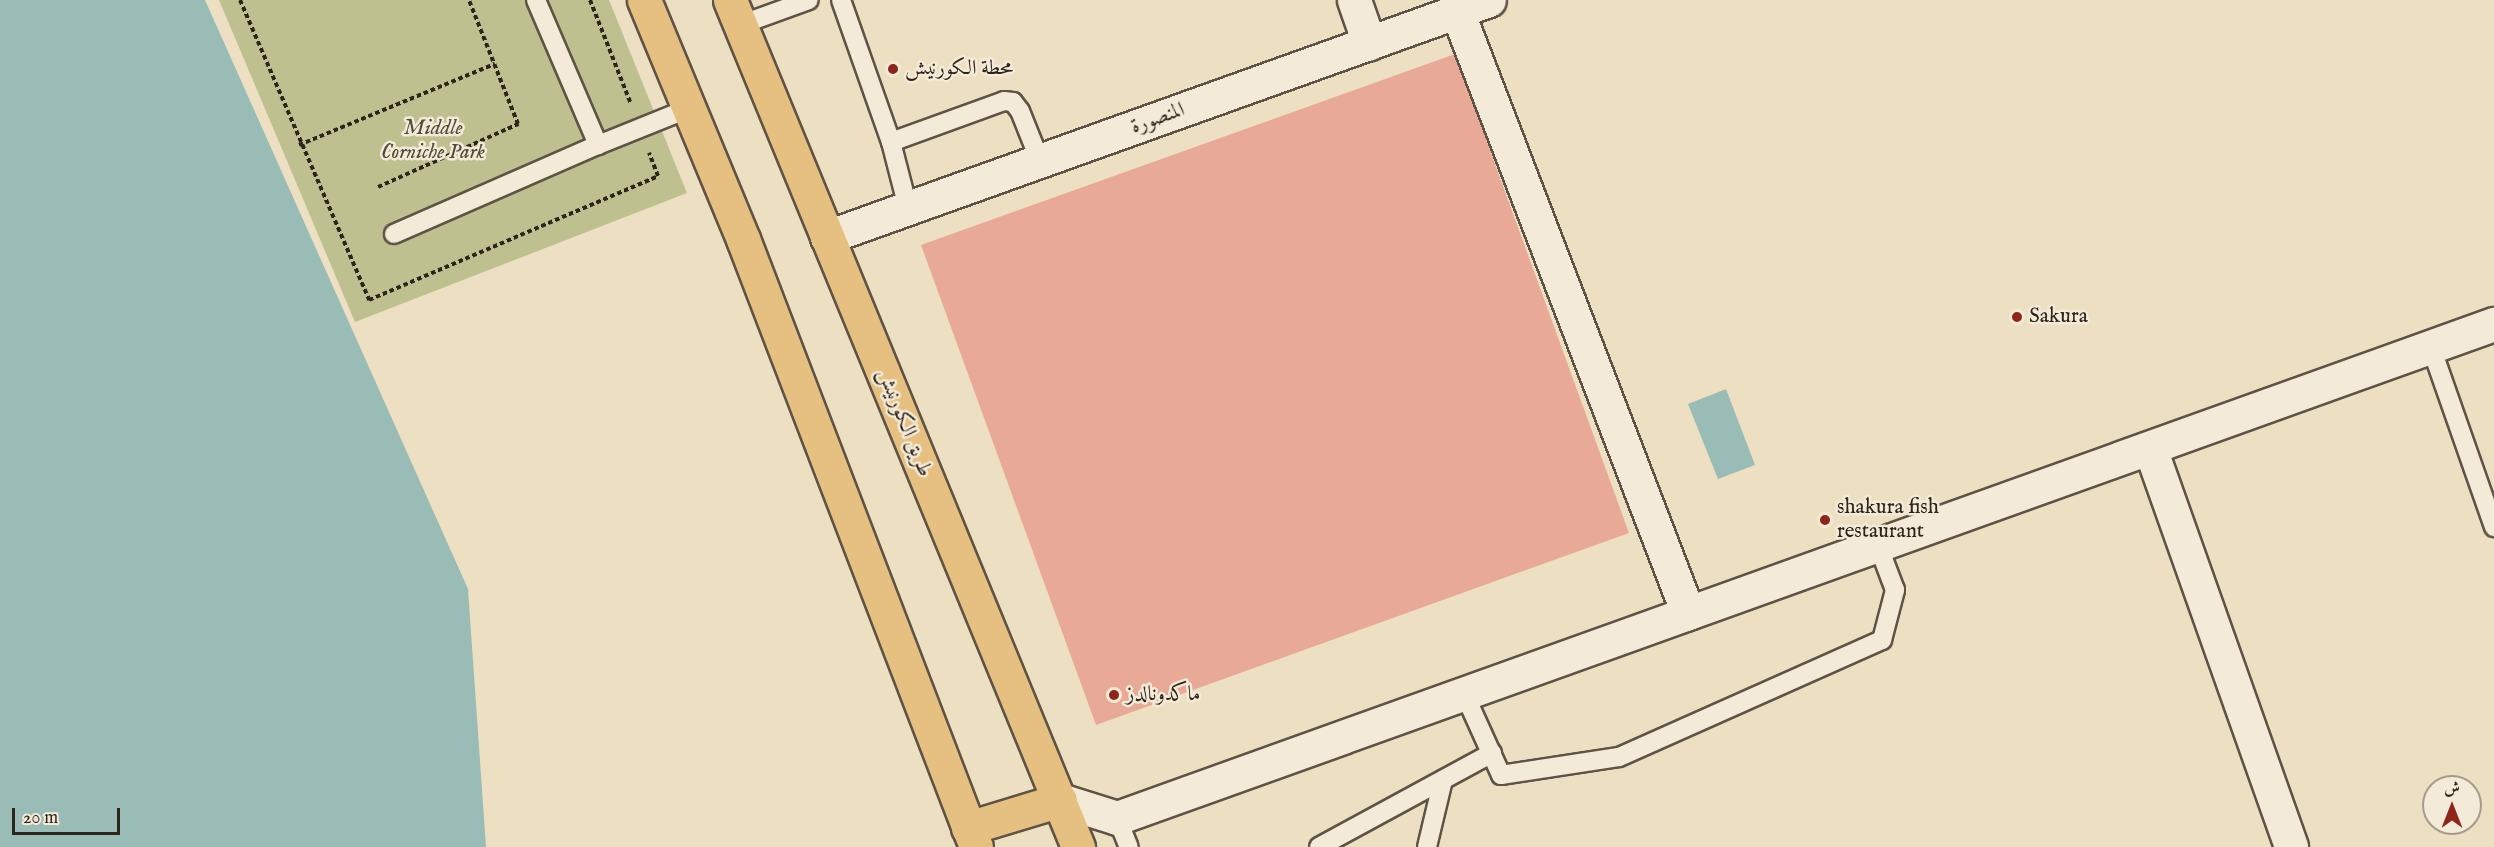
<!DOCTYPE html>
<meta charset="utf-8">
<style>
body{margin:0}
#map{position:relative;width:2494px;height:847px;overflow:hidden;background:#eddfc1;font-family:"IM FELL English",Amiri,serif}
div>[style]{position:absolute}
.green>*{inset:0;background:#bec08f}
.water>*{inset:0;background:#9abcb7}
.building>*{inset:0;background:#e8a996}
.path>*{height:4px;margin-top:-2px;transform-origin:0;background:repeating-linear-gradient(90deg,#2f241c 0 4.5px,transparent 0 7.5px)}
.roads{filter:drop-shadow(2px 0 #5e5345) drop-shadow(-2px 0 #5e5345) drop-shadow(0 2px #5e5345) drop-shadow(0 -2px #5e5345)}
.lane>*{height:18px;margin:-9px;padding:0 9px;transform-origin:9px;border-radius:9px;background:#f3ead7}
.street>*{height:33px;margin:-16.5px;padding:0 16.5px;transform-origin:16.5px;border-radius:16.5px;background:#f3ead7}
.primary>*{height:33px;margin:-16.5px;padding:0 16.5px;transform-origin:16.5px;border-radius:16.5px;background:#e6c080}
.dots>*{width:16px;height:16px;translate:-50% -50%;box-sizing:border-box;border:3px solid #f3ead7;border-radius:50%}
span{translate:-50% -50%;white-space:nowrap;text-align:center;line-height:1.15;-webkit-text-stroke:5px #f3ead7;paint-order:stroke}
.poi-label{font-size:21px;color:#2f241c}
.left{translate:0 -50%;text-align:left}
.street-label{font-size:21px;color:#2f241c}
.park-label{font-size:21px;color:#534b39;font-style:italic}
.north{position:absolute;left:2422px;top:775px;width:60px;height:60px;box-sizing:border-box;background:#f3ead7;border:2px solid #a59b8c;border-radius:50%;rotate:0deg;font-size:16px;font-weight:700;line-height:24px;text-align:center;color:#2f241c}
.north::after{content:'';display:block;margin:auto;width:21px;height:27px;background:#8f2418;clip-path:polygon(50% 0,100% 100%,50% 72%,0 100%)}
.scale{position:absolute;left:12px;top:808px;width:108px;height:27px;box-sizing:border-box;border:3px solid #2f241c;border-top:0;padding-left:8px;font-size:18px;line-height:21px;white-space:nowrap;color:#2f241c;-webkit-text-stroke:4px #f3ead7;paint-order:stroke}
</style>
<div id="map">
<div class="green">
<i style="clip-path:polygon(219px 0,609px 0,687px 193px,355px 322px)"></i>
</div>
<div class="water">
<i style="clip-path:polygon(0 0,205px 0,468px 589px,486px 847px,0 847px)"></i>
<i style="clip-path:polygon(1726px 389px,1755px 465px,1718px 479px,1688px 404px)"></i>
</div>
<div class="building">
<i style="clip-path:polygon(1455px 54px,1629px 533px,1096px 725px,921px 245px)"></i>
</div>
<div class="path">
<i style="left:240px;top:0;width:327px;rotate:66.7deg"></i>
<i style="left:369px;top:300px;width:314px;rotate:-23.2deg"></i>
<i style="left:658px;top:176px;width:25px;rotate:-111deg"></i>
<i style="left:590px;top:0;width:112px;rotate:68.5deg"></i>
<i style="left:299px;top:145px;width:212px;rotate:-22.5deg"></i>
<i style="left:378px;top:187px;width:154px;rotate:-24.2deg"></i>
<i style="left:518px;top:124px;width:133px;rotate:-111.6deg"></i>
</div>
<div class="roads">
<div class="lane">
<i style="left:536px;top:0;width:158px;rotate:66.8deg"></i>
<i style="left:598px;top:145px;width:96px;rotate:-22deg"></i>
<i style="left:841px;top:0;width:151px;rotate:70.6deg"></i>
<i style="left:740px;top:25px;width:73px;rotate:-19.9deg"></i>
<i style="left:908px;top:208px;width:68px;rotate:-104.4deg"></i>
<i style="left:891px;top:142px;width:120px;rotate:-19.9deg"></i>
<i style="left:1004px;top:101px;width:9px;rotate:6deg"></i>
<i style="left:1013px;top:102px;width:11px;rotate:52deg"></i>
<i style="left:1020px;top:111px;width:54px;rotate:68.2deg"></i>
<i style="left:394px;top:234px;width:223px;rotate:-23.6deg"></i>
<i style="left:2431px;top:347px;width:191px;rotate:70.7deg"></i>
<i style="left:1464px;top:693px;width:90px;rotate:65.7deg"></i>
<i style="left:1501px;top:775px;width:119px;rotate:-8.7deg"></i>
<i style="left:1619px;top:757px;width:288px;rotate:-24deg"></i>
<i style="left:1882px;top:640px;width:52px;rotate:-75.4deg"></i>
<i style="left:1895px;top:590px;width:48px;rotate:-110.7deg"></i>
<i style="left:1117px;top:818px;width:31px;rotate:68deg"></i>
<i style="left:1319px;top:847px;width:197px;rotate:-28.5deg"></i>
<i style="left:1427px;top:847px;width:69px;rotate:-76.6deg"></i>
</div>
<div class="street">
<i style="left:1354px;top:0;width:46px;rotate:70.8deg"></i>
<i style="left:1457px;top:11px;width:645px;rotate:69.01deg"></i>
<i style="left:827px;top:237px;width:703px;rotate:-19.7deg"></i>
<i style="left:2150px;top:448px;width:423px;rotate:70.5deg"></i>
<i style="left:1060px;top:800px;width:60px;rotate:17.5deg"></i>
<i style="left:1117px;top:818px;width:1463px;rotate:-19.74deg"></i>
</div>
<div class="primary">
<i style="left:644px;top:0;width:259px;rotate:67.5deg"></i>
<i style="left:743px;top:239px;width:651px;rotate:69.03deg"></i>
<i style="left:730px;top:0;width:916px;rotate:67.66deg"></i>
<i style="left:968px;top:828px;width:96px;rotate:-16.9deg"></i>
</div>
</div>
<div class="dots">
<i style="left:893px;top:69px;background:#8f2418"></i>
<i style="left:2017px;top:317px;background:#8f2418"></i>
<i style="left:1825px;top:520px;background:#8f2418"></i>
<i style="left:1114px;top:695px;background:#8f2418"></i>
</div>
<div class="poi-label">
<span class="left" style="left:905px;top:69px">محطة الكورنيش</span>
<span class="left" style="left:2029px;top:317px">Sakura</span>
<span class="left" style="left:1837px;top:520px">shakura fish<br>restaurant</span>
<span class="left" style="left:1126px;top:695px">ماكدونالدز</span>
</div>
<div class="street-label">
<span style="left:1158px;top:119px;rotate:-20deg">المنصورة</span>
<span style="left:904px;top:423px;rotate:68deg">طريق الكورنيش</span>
</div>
<div class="park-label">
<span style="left:433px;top:141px">Middle<br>Corniche Park</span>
</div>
<div class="north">ش</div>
<div class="scale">20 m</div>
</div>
